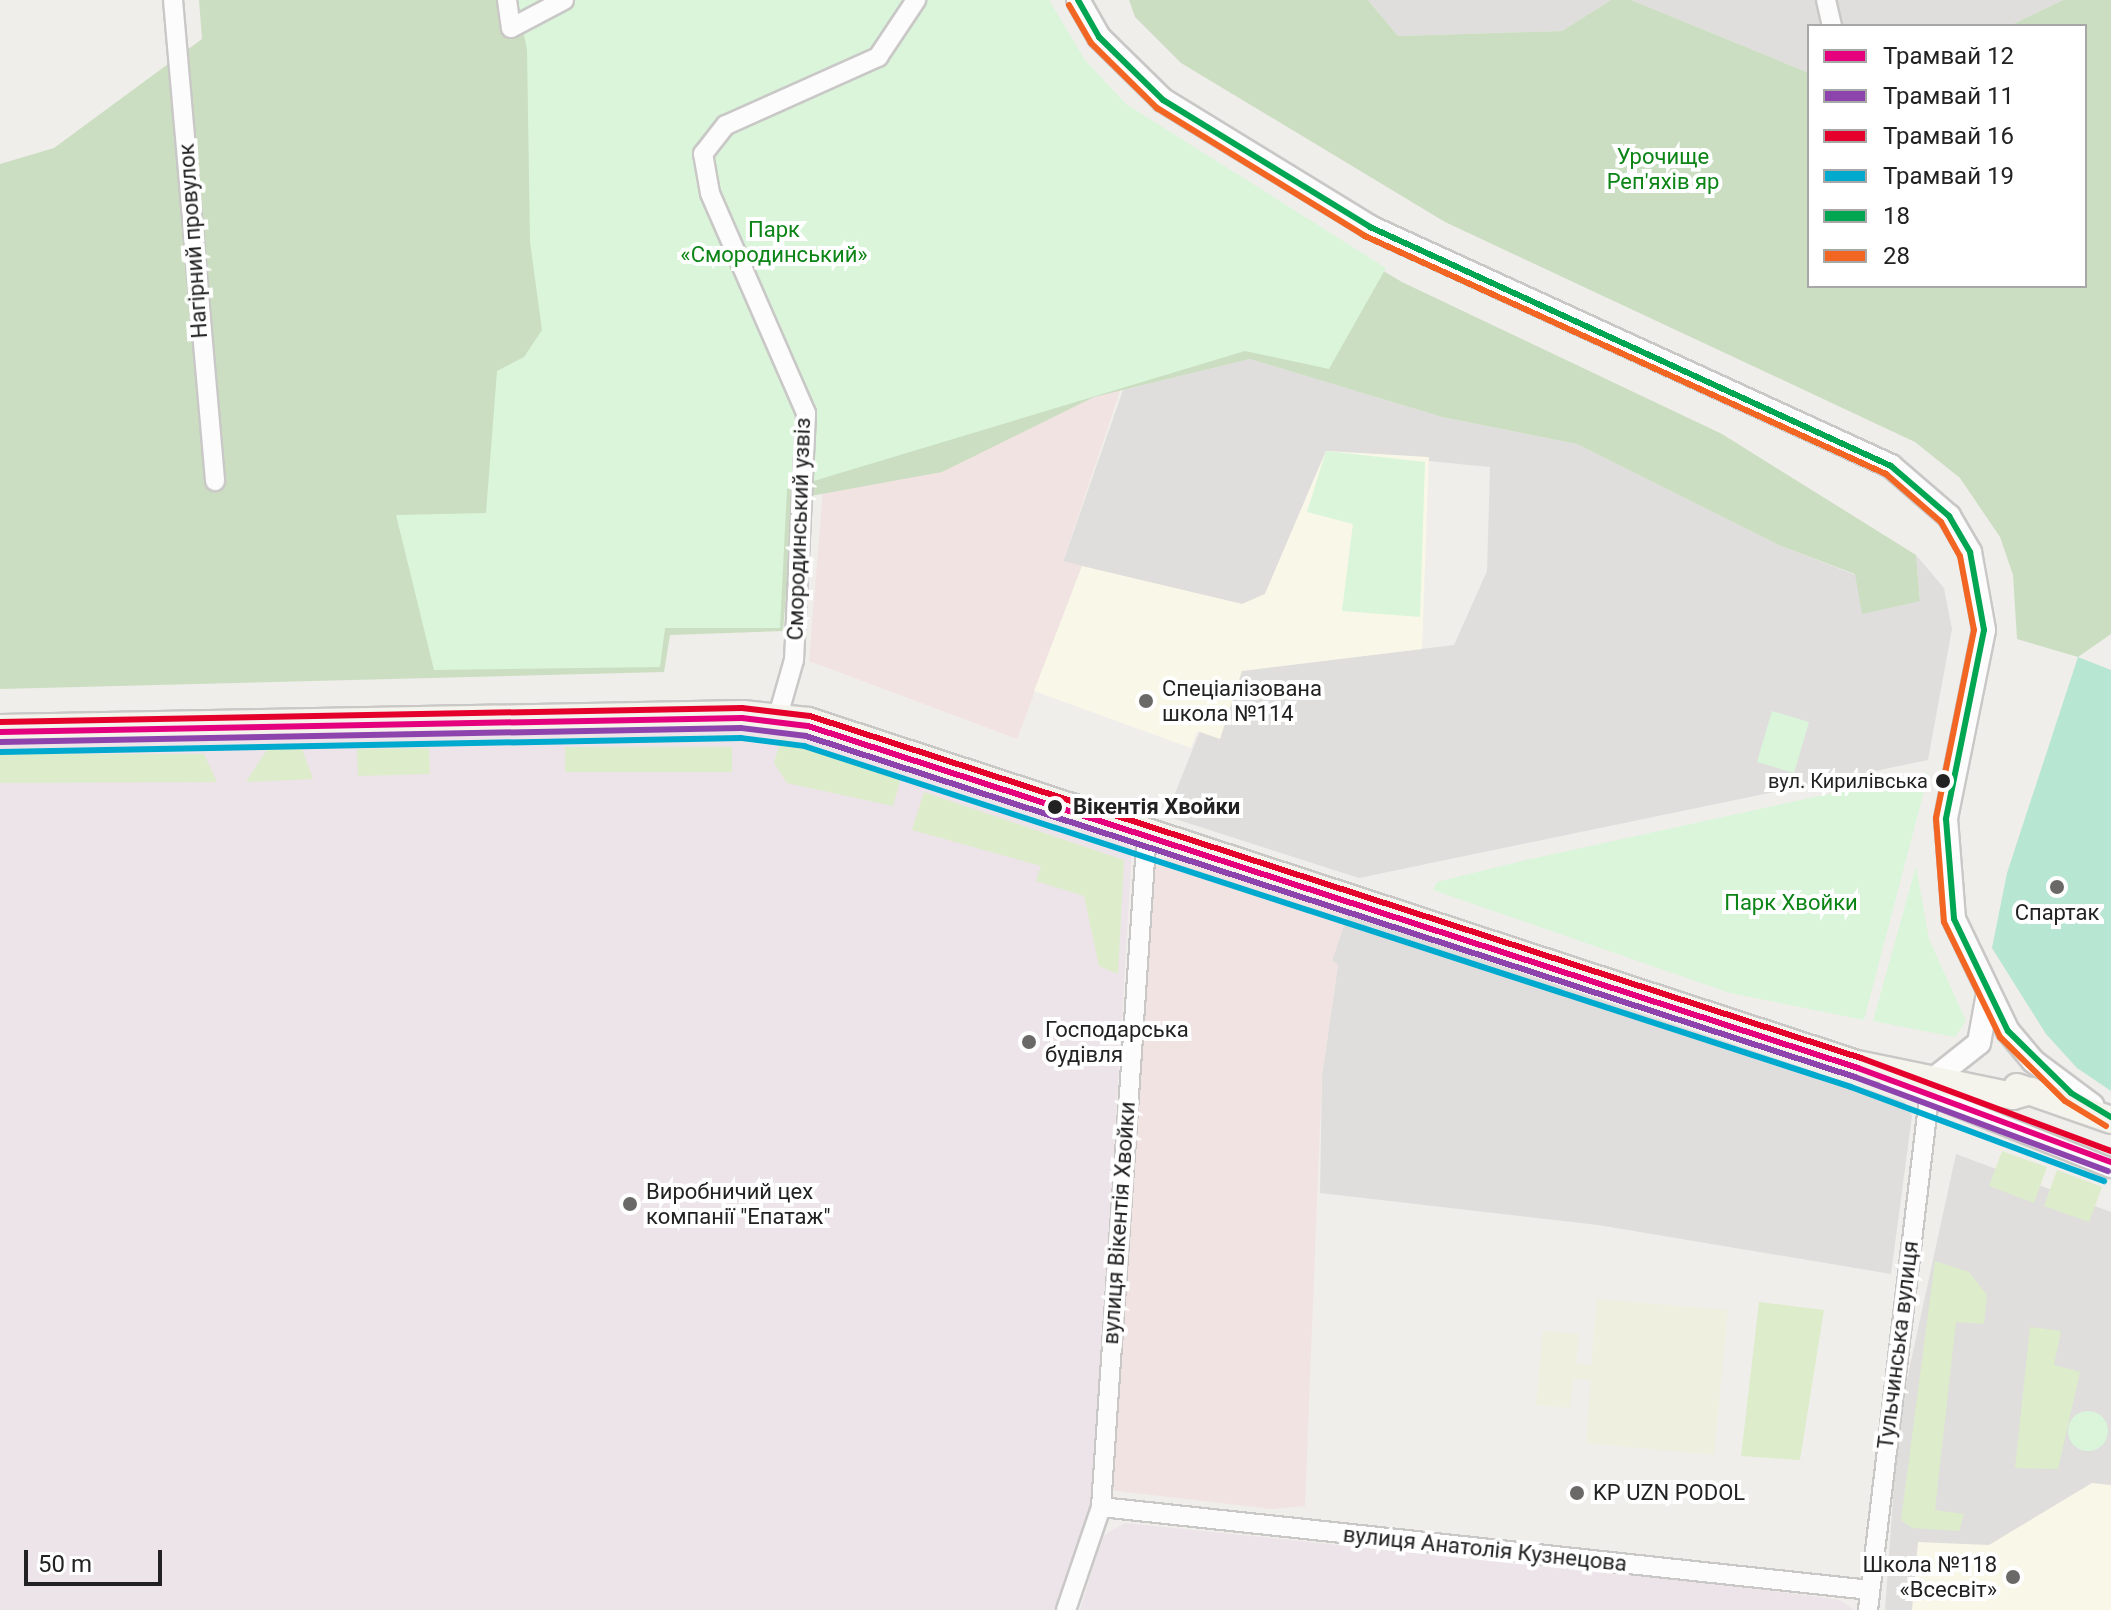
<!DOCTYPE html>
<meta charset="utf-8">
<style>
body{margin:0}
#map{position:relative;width:2111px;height:1610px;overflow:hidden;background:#f0eeeb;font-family:Roboto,sans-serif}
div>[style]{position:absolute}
.residential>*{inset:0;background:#dfdedc}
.commercial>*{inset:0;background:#f1e3e1}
.industrial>*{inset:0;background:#ede4e9}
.education>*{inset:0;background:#f8f7e8}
.farmland>*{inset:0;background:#efefdf}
.grass>*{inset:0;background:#ddeccb}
.forest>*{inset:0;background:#cbdec1}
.park>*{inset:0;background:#daf5da}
.round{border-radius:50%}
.pitch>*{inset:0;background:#b7e6d2}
.roads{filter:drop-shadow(2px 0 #c9c8c7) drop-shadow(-2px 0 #c9c8c7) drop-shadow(0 2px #c9c8c7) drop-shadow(0 -2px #c9c8c7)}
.minor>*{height:18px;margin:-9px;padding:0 9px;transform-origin:9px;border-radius:9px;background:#fdfcfc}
.tertiary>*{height:22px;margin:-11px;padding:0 11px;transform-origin:11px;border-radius:11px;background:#fdfcfc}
.secondary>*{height:26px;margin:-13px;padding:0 13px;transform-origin:13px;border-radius:13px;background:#f4f4ed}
.bus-1>*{height:6px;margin:-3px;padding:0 3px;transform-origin:3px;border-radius:3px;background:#00a651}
.bus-2>*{height:6px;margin:-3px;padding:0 3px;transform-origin:3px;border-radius:3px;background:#f26522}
.tram-1>*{height:6px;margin:-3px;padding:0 3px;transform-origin:3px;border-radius:3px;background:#e5007d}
.tram-2>*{height:6px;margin:-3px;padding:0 3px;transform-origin:3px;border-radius:3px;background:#8e44ad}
.tram-3>*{height:6px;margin:-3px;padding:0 3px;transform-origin:3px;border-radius:3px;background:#e4002b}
.tram-4>*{height:6px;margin:-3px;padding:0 3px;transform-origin:3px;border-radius:3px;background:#00a9ce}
.dots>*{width:22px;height:22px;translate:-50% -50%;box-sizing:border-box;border:4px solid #fff;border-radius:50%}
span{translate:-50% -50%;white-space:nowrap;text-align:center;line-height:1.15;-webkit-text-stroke:8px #fff;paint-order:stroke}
.bus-label{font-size:20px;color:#222}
.right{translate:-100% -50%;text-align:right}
.park-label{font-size:22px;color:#0c8416}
.street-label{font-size:22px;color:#222}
.poi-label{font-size:22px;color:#222}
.left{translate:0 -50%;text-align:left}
.stop-label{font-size:22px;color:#222;font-weight:700}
.legend{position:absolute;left:1807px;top:24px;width:280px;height:264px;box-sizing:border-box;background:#fff;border:2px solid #a7a7a7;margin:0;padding:10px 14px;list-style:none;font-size:24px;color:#222}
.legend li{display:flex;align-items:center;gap:16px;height:40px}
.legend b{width:40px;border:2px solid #a7a7a7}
.scale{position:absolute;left:24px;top:1550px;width:138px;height:36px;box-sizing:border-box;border:4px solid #222;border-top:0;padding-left:10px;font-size:24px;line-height:28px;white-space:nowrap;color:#222;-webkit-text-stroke:6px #fff;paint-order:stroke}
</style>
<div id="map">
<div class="residential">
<i style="clip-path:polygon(1368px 0,1611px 0,1562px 31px,1398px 36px)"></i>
<i style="clip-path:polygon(1631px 0,2063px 0,2009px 26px,1809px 26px,1809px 73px)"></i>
<i style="clip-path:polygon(1250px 359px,1442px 417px,1577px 444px,1781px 546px,1920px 600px,1916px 555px,1944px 588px,1952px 629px,1928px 760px,1359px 878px,1166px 816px,1223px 673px,1454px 645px,1487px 571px,1490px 467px,1326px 451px,1265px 594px,1242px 604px,1063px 562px,1123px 390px)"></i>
<i style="clip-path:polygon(1348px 914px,1905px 1102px,1912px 1116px,1891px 1274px,1598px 1225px,1320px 1193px,1322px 1075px,1338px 965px,1331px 962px)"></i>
<i style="clip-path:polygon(1956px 1154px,2111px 1212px,2111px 1610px,1885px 1610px,1899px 1416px)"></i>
</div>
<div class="commercial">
<i style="clip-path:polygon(1121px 388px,1063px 561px,1082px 566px,1017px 739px,809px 661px,824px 478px)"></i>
<i style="clip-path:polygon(1168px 857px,1348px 914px,1332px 961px,1338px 964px,1322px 1075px,1305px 1506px,1271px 1509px,1109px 1490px,1152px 870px)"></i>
</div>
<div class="industrial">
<i style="clip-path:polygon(734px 724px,811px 732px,1116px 835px,1132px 848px,1094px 1494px,1058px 1610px,0 1610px,0 738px)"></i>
<i style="clip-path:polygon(1125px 1523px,1718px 1584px,1840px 1600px,1854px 1610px,1080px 1610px,1103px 1536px)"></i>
</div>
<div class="education">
<i style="clip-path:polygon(1326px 451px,1429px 457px,1422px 649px,1242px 671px,1220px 739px,1197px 731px,1191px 748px,1034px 691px,1082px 566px,1242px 604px,1265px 594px)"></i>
<i style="clip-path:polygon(2092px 1483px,2111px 1485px,2111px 1610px,1912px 1610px,1918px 1542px,1989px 1545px)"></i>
</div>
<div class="farmland">
<i style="clip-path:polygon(1597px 1299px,1728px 1310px,1714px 1455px,1586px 1443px,1591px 1380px,1573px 1379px,1570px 1408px,1536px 1405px,1543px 1331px,1579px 1334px,1576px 1364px,1591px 1365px)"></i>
</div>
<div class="grass">
<i style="clip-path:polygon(781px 738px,901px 778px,893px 806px,787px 783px,774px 763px)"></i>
<i style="clip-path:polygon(565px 747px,732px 747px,732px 772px,565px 772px)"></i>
<i style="clip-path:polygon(268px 748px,302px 749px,313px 779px,246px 782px)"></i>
<i style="clip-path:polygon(429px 748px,430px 774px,358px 776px,357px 749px)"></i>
<i style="clip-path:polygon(0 754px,204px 754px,217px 782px,0 783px)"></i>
<i style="clip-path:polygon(924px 792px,1124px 860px,1118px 974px,1099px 966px,1084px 896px,1036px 881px,1041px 866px,912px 830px)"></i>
<i style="clip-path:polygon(2002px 1151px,2047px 1167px,2034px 1203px,1989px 1186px)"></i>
<i style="clip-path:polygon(2057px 1170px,2102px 1187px,2089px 1222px,2044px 1206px)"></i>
<i style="clip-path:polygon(1935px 1261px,1969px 1272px,1987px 1295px,1984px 1324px,1956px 1322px,1935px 1510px,1964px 1514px,1959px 1531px,1912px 1528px,1901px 1520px)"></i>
<i style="clip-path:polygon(1759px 1302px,1824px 1310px,1800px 1460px,1741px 1456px)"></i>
<i style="clip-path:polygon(2030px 1327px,2061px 1331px,2054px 1365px,2080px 1372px,2058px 1469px,2015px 1468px)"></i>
</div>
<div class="forest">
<i style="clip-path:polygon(199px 0,1031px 0,1021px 55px,1402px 282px,1722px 434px,1916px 555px,1920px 601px,1862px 614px,1855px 574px,1781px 546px,1577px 444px,1442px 417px,1250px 359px,1094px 397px,942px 472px,794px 499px,783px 631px,670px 635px,664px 672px,0 689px,0 164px,54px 148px,202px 39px)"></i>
<i style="clip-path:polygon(1129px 0,1368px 0,1398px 36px,1562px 31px,1611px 0,1631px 0,1809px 73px,1809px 286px,2085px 286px,2085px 26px,2009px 26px,2063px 0,2111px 0,2111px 634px,2078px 657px,2017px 639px,2013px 575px,2000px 537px,1960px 478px,1915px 442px,1445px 222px,1181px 63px,1135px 17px)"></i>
</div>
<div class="park">
<i style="clip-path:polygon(517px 0,1049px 0,1085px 60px,1126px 104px,1386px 268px,1329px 369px,1245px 351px,787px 489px,780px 628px,665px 628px,660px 667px,434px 670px,396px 515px,486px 513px,497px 371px,524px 357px,542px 330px,530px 242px,527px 50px)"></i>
<i style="clip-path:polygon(1326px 451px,1425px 462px,1420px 617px,1342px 611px,1353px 524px,1307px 512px)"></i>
<i style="clip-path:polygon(1772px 711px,1809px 722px,1794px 773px,1757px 762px)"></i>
<i style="clip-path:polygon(1929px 772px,1864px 1020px,1730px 993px,1433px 890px,1437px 882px,1522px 861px)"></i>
<i style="clip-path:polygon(1916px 866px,1929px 939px,1966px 1021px,1955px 1037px,1873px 1021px)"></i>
<i class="round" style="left:2068px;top:1411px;width:40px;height:40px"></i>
</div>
<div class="pitch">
<i style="clip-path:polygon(2078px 657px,2111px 670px,2111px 1091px,2077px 1068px,2046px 1034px,1992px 948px,2007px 873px)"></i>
</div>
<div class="roads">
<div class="minor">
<i style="left:173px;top:0;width:483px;rotate:85deg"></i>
<i style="left:507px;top:0;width:28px;rotate:82deg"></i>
<i style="left:511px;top:28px;width:60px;rotate:-27.8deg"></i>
<i style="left:1826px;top:0;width:27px;rotate:77deg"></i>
<i style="left:778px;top:716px;width:58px;rotate:-74.1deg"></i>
<i style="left:794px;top:660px;width:247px;rotate:-87.2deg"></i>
<i style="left:806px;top:413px;width:240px;rotate:-113.6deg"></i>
<i style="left:710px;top:193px;width:40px;rotate:-100deg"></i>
<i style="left:703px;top:154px;width:37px;rotate:-52deg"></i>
<i style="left:726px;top:125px;width:167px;rotate:-24.1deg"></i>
<i style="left:878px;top:57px;width:69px;rotate:-56.3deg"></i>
<i style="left:1888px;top:1079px;width:240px;rotate:21.8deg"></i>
<i style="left:1101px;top:1507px;width:773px;rotate:6.16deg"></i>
<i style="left:1066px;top:1610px;width:109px;rotate:-71.2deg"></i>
<i style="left:1101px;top:1507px;width:678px;rotate:-86.11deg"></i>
<i style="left:1868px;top:1610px;width:533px;rotate:-83.21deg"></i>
</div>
<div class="tertiary">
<i style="left:1078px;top:0;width:43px;rotate:60.4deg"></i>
<i style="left:1099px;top:37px;width:90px;rotate:44.5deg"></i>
<i style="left:1163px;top:100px;width:243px;rotate:31.5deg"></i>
<i style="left:1370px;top:227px;width:573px;rotate:24.64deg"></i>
<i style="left:1891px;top:466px;width:77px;rotate:40.8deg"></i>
<i style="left:1949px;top:516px;width:42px;rotate:59.7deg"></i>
<i style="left:1970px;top:552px;width:79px;rotate:79.8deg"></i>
<i style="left:1984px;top:630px;width:193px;rotate:101.4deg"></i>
<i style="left:1946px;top:819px;width:100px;rotate:85.4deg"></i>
<i style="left:1954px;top:919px;width:124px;rotate:64.3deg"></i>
<i style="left:2008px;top:1031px;width:39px;rotate:50deg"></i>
<i style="left:2033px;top:1061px;width:74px;rotate:36.7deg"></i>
<i style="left:1931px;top:1081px;width:61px;rotate:-38.4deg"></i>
<i style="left:1979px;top:1043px;width:45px;rotate:-79.7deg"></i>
</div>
<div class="secondary">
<i style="left:0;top:728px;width:743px;rotate:-1.08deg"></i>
<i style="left:743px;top:714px;width:65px;rotate:6.1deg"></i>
<i style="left:808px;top:721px;width:1104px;rotate:18.11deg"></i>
<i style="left:1857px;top:1064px;width:159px;rotate:11.6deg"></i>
<i style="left:2013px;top:1096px;width:19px;rotate:-16deg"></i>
<i style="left:2017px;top:1087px;width:100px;rotate:19.3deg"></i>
</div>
</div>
<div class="bus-1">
<i style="left:1078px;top:0;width:43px;rotate:60.4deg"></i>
<i style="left:1099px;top:37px;width:90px;rotate:44.5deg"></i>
<i style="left:1163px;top:100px;width:243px;rotate:31.5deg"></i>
<i style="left:1370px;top:227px;width:573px;rotate:24.64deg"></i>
<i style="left:1891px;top:466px;width:77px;rotate:40.8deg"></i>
<i style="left:1949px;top:516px;width:42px;rotate:59.7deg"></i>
<i style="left:1970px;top:552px;width:79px;rotate:79.8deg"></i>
<i style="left:1984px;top:630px;width:193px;rotate:101.4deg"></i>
<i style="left:1946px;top:819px;width:100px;rotate:85.4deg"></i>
<i style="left:1954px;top:919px;width:124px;rotate:64.3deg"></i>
<i style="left:2008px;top:1031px;width:88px;rotate:44.5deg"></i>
<i style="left:2071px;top:1093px;width:47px;rotate:31deg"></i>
</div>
<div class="bus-2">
<i style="left:1069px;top:5px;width:44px;rotate:59.9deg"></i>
<i style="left:1091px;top:43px;width:93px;rotate:44.6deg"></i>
<i style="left:1157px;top:108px;width:244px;rotate:31.6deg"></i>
<i style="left:1365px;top:236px;width:573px;rotate:24.55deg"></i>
<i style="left:1886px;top:474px;width:73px;rotate:41.1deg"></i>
<i style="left:1941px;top:522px;width:39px;rotate:61deg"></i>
<i style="left:1960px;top:556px;width:75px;rotate:79.3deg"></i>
<i style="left:1974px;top:630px;width:192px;rotate:101.4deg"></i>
<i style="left:1936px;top:818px;width:104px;rotate:85.6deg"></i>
<i style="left:1944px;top:922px;width:128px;rotate:64deg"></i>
<i style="left:2000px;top:1037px;width:91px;rotate:44.6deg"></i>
<i style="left:2065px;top:1101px;width:48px;rotate:31.4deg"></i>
</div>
<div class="tram-1">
<i style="left:0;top:732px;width:742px;rotate:-1.08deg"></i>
<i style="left:742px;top:718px;width:66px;rotate:6.9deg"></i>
<i style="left:808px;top:726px;width:1104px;rotate:18.04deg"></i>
<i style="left:1858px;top:1068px;width:270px;rotate:20.4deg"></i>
</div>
<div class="tram-2">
<i style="left:0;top:742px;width:741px;rotate:-1.08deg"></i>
<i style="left:741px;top:728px;width:65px;rotate:7deg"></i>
<i style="left:806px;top:736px;width:1103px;rotate:18.01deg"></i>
<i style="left:1855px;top:1077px;width:270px;rotate:20.4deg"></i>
</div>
<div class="tram-3">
<i style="left:0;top:722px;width:742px;rotate:-1.08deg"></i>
<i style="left:742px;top:708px;width:68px;rotate:6.7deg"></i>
<i style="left:810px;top:716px;width:1105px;rotate:18.03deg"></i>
<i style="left:1861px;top:1058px;width:267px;rotate:20.4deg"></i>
</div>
<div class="tram-4">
<i style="left:0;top:752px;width:741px;rotate:-1.08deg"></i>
<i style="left:741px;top:738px;width:64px;rotate:7.2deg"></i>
<i style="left:804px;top:746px;width:1101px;rotate:18.04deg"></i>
<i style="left:1851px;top:1087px;width:270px;rotate:20.4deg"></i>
</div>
<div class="dots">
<i style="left:1146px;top:701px;background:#6a6968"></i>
<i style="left:1943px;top:781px;background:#222"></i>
<i style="left:1055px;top:807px;background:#222"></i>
<i style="left:2057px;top:887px;background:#6a6968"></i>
<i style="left:1029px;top:1042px;background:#6a6968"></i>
<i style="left:630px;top:1204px;background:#6a6968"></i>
<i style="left:1577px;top:1493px;background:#6a6968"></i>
<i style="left:2013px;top:1577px;background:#6a6968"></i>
</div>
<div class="bus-label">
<span class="right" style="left:1928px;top:781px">вул. Кирилівська</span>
</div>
<div class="park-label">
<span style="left:1663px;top:169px">Урочище<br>Реп'яхів яр</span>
<span style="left:774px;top:242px">Парк<br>«Смородинський»</span>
<span style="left:1791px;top:903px">Парк Хвойки</span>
</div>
<div class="street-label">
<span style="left:193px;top:241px;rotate:-94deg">Нагірний провулок</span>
<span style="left:799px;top:529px;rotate:-88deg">Смородинський узвіз</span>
<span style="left:1119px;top:1223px;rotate:-86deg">вулиця Вікентія Хвойки</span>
<span style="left:1898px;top:1345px;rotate:-83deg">Тульчинська вулиця</span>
<span style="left:1485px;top:1549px;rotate:6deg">вулиця Анатолія Кузнецова</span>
</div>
<div class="poi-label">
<span class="left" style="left:1162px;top:701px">Спеціалізована<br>школа №114</span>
<span style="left:2057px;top:913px">Спартак</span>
<span class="left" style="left:1045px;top:1042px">Господарська<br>будівля</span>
<span class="left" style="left:646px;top:1204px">Виробничий цех<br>компанії "Епатаж"</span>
<span class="left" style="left:1593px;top:1493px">KP UZN PODOL</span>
<span class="right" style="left:1997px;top:1577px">Школа №118<br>«Всесвіт»</span>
</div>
<div class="stop-label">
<span class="left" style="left:1073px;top:807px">Вікентія Хвойки</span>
</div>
<ul class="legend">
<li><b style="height:10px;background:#e5007d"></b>Трамвай 12</li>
<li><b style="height:10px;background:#8e44ad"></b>Трамвай 11</li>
<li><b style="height:10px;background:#e4002b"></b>Трамвай 16</li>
<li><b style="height:10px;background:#00a9ce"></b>Трамвай 19</li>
<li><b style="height:10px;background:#00a651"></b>18</li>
<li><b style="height:10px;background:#f26522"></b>28</li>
</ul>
<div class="scale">50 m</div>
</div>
